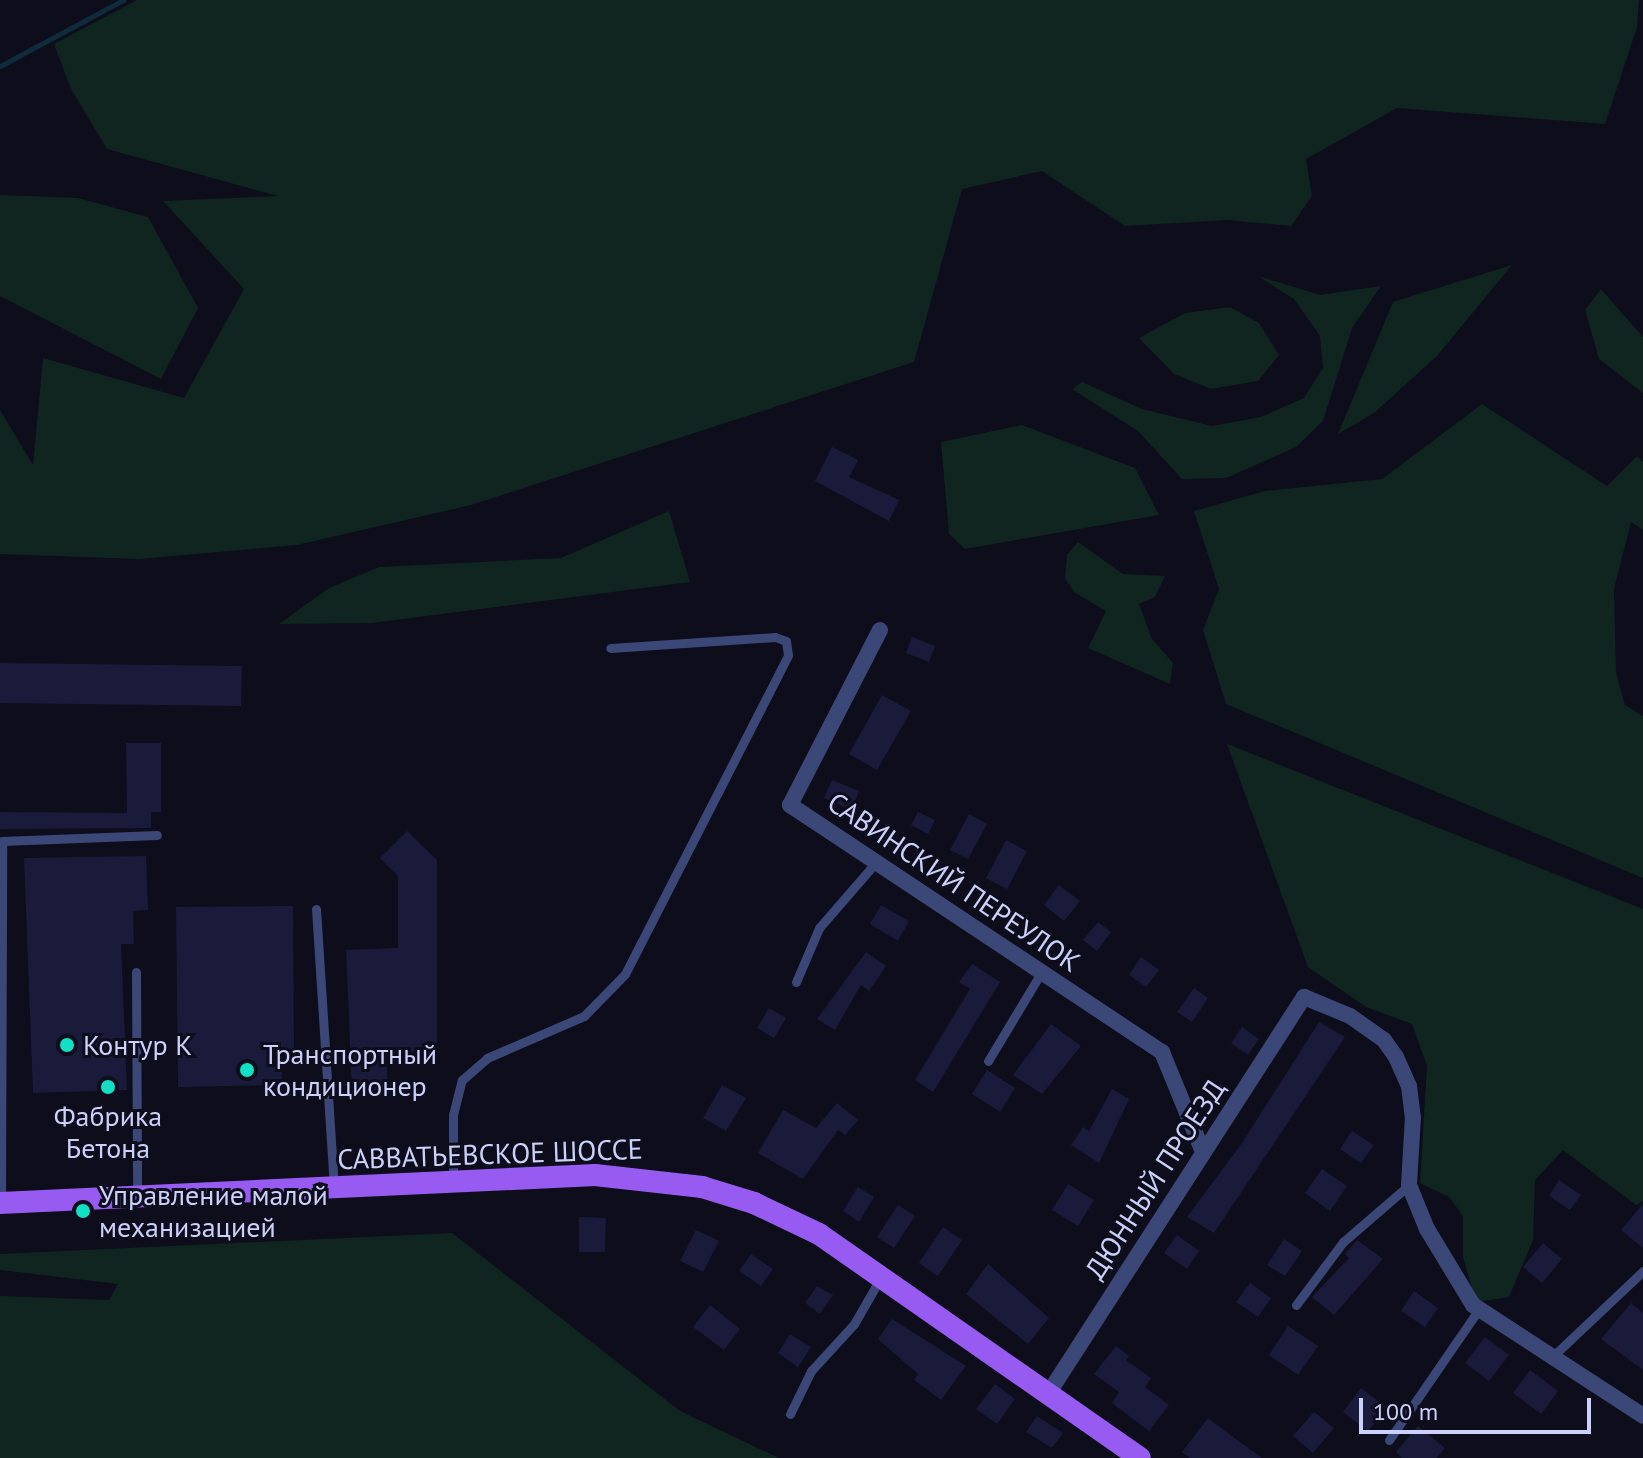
<!DOCTYPE html>
<meta charset="utf-8">
<style>
body{margin:0}
#map{position:relative;width:1643px;height:1458px;overflow:hidden;background:#0d0d1b;font-family:"PT Sans",sans-serif}
div>[style]{position:absolute}
.green>*{inset:0;background:#10251f}
.stream>*{height:5px;margin:-2.5px;padding:0 2.5px;transform-origin:2.5px;border-radius:2.5px;background:#0f2b3d}
.building>*{inset:0;background:#1a1b3b}
.service>*{height:9px;margin:-4.5px;padding:0 4.5px;transform-origin:4.5px;border-radius:4.5px;background:#3b4777}
.minor>*{height:16px;margin:-8px;padding:0 8px;transform-origin:8px;border-radius:8px;background:#3b4777}
.primary>*{height:22px;margin:-11px;padding:0 11px;transform-origin:11px;border-radius:11px;background:#975bf2}
.dots>*{width:22px;height:22px;translate:-50% -50%;box-sizing:border-box;border:4px solid #0d0d1b;border-radius:50%}
span{translate:-50% -50%;white-space:nowrap;text-align:center;line-height:1.15;-webkit-text-stroke:6px #0d0d1b;paint-order:stroke}
.street-label{font-size:28px;color:#cbd1fb}
.poi-label{font-size:28px;color:#cbd1fb}
.left{translate:0 -50%;text-align:left}
.scale{position:absolute;left:1359px;top:1398px;width:232px;height:36px;box-sizing:border-box;border:4px solid #cbd1fb;border-top:0;padding-left:10px;font-size:24px;line-height:28px;white-space:nowrap;color:#cbd1fb;-webkit-text-stroke:6px #0d0d1b;paint-order:stroke}
</style>
<div id="map">
<div class="green">
<i style="clip-path:polygon(137px 0,1639px 0,1637px 27px,1605px 124px,1397px 108px,1306px 159px,1312px 196px,1291px 226px,1228px 220px,1125px 226px,1042px 171px,962px 189px,914px 362px,471px 505px,297px 545px,139px 559px,0 554px,0 410px,33px 465px,43px 358px,184px 398px,244px 289px,163px 201px,278px 196px,107px 149px,71px 89px,54px 44px)"></i>
<i style="clip-path:polygon(0 195px,78px 198px,148px 217px,198px 308px,161px 379px,0 296px)"></i>
<i style="clip-path:polygon(1512px 265px,1437px 356px,1374px 413px,1338px 434px,1393px 302px)"></i>
<i style="clip-path:polygon(1258px 276px,1320px 295px,1381px 286px,1352px 328px,1323px 421px,1296px 447px,1226px 478px,1182px 479px,1138px 431px,1072px 389px,1082px 382px,1142px 409px,1212px 426px,1261px 417px,1304px 398px,1323px 368px,1320px 336px,1294px 299px)"></i>
<i style="clip-path:polygon(1601px 289px,1643px 337px,1643px 393px,1599px 359px,1585px 310px)"></i>
<i style="clip-path:polygon(1230px 307px,1259px 323px,1279px 355px,1258px 381px,1211px 389px,1174px 374px,1139px 338px,1185px 313px)"></i>
<i style="clip-path:polygon(1482px 404px,1607px 486px,1637px 456px,1643px 462px,1643px 530px,1631px 522px,1614px 589px,1616px 673px,1625px 705px,1643px 716px,1643px 878px,1226px 704px,1203px 630px,1219px 589px,1194px 511px,1265px 491px,1382px 479px)"></i>
<i style="clip-path:polygon(1022px 425px,1135px 468px,1159px 515px,965px 549px,949px 534px,941px 442px)"></i>
<i style="clip-path:polygon(669px 511px,690px 582px,372px 623px,279px 624px,329px 588px,379px 567px,561px 558px)"></i>
<i style="clip-path:polygon(1078px 542px,1123px 574px,1165px 576px,1155px 597px,1139px 604px,1152px 639px,1173px 663px,1170px 684px,1088px 648px,1106px 611px,1074px 592px,1065px 578px,1067px 555px)"></i>
<i style="clip-path:polygon(1227px 744px,1643px 909px,1643px 1201px,1636px 1205px,1563px 1150px,1535px 1180px,1533px 1240px,1509px 1297px,1476px 1302px,1463px 1257px,1463px 1216px,1449px 1197px,1420px 1183px,1427px 1066px,1412px 1024px,1366px 1007px,1308px 967px)"></i>
<i style="clip-path:polygon(452px 1233px,680px 1411px,779px 1458px,0 1458px,0 1296px,109px 1300px,118px 1284px,0 1270px,0 1254px)"></i>
</div>
<div class="stream">
<i style="left:0;top:66px;width:140px;rotate:-28.2deg"></i>
</div>
<div class="building">
<i style="clip-path:polygon(832px 447px,858px 460px,849px 477px,899px 500px,889px 521px,815px 481px)"></i>
<i style="clip-path:polygon(912px 637px,935px 646px,929px 662px,906px 653px)"></i>
<i style="clip-path:polygon(0 663px,242px 666px,241px 706px,0 703px)"></i>
<i style="clip-path:polygon(882px 695px,911px 711px,877px 770px,849px 754px)"></i>
<i style="clip-path:polygon(126px 743px,161px 743px,161px 812px,151px 812px,151px 828px,0 829px,0 812px,127px 813px)"></i>
<i style="clip-path:polygon(832px 780px,859px 791px,852px 810px,824px 798px)"></i>
<i style="clip-path:polygon(918px 812px,935px 820px,928px 834px,911px 825px)"></i>
<i style="clip-path:polygon(969px 814px,987px 824px,968px 859px,950px 850px)"></i>
<i style="clip-path:polygon(407px 831px,437px 860px,437px 1051px,386px 1052px,388px 1090px,352px 1091px,346px 950px,398px 948px,398px 876px,380px 858px)"></i>
<i style="clip-path:polygon(1006px 840px,1027px 851px,1007px 889px,986px 878px)"></i>
<i style="clip-path:polygon(146px 856px,148px 910px,133px 911px,134px 944px,121px 944px,127px 1090px,33px 1093px,24px 858px)"></i>
<i style="clip-path:polygon(1059px 885px,1080px 901px,1064px 921px,1044px 905px)"></i>
<i style="clip-path:polygon(881px 905px,909px 921px,898px 941px,870px 924px)"></i>
<i style="clip-path:polygon(293px 906px,294px 1049px,281px 1049px,282px 1085px,178px 1087px,176px 907px)"></i>
<i style="clip-path:polygon(1098px 922px,1111px 932px,1097px 951px,1083px 940px)"></i>
<i style="clip-path:polygon(866px 952px,886px 966px,869px 991px,861px 985px,835px 1030px,817px 1019px)"></i>
<i style="clip-path:polygon(1141px 957px,1159px 970px,1146px 987px,1129px 975px)"></i>
<i style="clip-path:polygon(972px 964px,1000px 982px,933px 1092px,915px 1080px,970px 989px,959px 982px)"></i>
<i style="clip-path:polygon(1194px 988px,1208px 998px,1192px 1022px,1177px 1012px)"></i>
<i style="clip-path:polygon(769px 1008px,786px 1018px,774px 1038px,757px 1028px)"></i>
<i style="clip-path:polygon(1319px 1022px,1345px 1037px,1214px 1233px,1187px 1217px,1242px 1143px)"></i>
<i style="clip-path:polygon(1051px 1024px,1081px 1046px,1042px 1094px,1013px 1075px)"></i>
<i style="clip-path:polygon(1242px 1027px,1259px 1039px,1248px 1055px,1231px 1043px)"></i>
<i style="clip-path:polygon(987px 1070px,1015px 1088px,1000px 1112px,972px 1094px)"></i>
<i style="clip-path:polygon(722px 1085px,746px 1098px,726px 1131px,703px 1118px)"></i>
<i style="clip-path:polygon(1112px 1089px,1129px 1099px,1099px 1163px,1071px 1145px,1083px 1127px,1089px 1131px)"></i>
<i style="clip-path:polygon(837px 1103px,858px 1120px,845px 1135px,838px 1130px,803px 1179px,758px 1153px,783px 1110px,816px 1128px)"></i>
<i style="clip-path:polygon(1352px 1131px,1374px 1145px,1361px 1163px,1340px 1149px)"></i>
<i style="clip-path:polygon(1322px 1169px,1347px 1186px,1330px 1211px,1305px 1193px)"></i>
<i style="clip-path:polygon(1559px 1180px,1581px 1195px,1570px 1210px,1549px 1196px)"></i>
<i style="clip-path:polygon(1068px 1184px,1094px 1200px,1078px 1226px,1052px 1210px)"></i>
<i style="clip-path:polygon(858px 1187px,874px 1197px,859px 1222px,843px 1211px)"></i>
<i style="clip-path:polygon(1643px 1204px,1643px 1248px,1621px 1230px)"></i>
<i style="clip-path:polygon(898px 1205px,915px 1216px,894px 1248px,877px 1237px)"></i>
<i style="clip-path:polygon(579px 1217px,606px 1218px,605px 1252px,579px 1252px)"></i>
<i style="clip-path:polygon(943px 1227px,962px 1240px,938px 1276px,919px 1263px)"></i>
<i style="clip-path:polygon(696px 1230px,719px 1241px,703px 1272px,680px 1261px)"></i>
<i style="clip-path:polygon(1177px 1235px,1199px 1251px,1187px 1269px,1164px 1253px)"></i>
<i style="clip-path:polygon(1284px 1239px,1302px 1251px,1285px 1276px,1267px 1265px)"></i>
<i style="clip-path:polygon(1357px 1240px,1383px 1259px,1334px 1315px,1312px 1297px,1349px 1258px,1345px 1254px)"></i>
<i style="clip-path:polygon(1543px 1243px,1562px 1259px,1542px 1283px,1523px 1267px)"></i>
<i style="clip-path:polygon(751px 1254px,773px 1269px,761px 1286px,739px 1271px)"></i>
<i style="clip-path:polygon(988px 1264px,1049px 1318px,1028px 1344px,966px 1294px)"></i>
<i style="clip-path:polygon(1250px 1283px,1271px 1298px,1258px 1317px,1236px 1302px)"></i>
<i style="clip-path:polygon(817px 1286px,833px 1295px,820px 1314px,805px 1303px)"></i>
<i style="clip-path:polygon(1414px 1291px,1438px 1308px,1425px 1327px,1401px 1311px)"></i>
<i style="clip-path:polygon(1631px 1303px,1643px 1313px,1643px 1370px,1601px 1339px)"></i>
<i style="clip-path:polygon(710px 1305px,740px 1329px,724px 1350px,693px 1327px)"></i>
<i style="clip-path:polygon(892px 1319px,966px 1366px,941px 1400px,914px 1380px,918px 1374px,878px 1339px)"></i>
<i style="clip-path:polygon(1288px 1326px,1318px 1346px,1298px 1375px,1269px 1355px)"></i>
<i style="clip-path:polygon(790px 1334px,811px 1347px,798px 1367px,778px 1353px)"></i>
<i style="clip-path:polygon(1485px 1337px,1509px 1355px,1489px 1381px,1465px 1363px)"></i>
<i style="clip-path:polygon(1116px 1346px,1129px 1356px,1126px 1360px,1151px 1378px,1145px 1387px,1169px 1405px,1149px 1431px,1112px 1403px,1119px 1392px,1094px 1374px)"></i>
<i style="clip-path:polygon(1530px 1370px,1558px 1391px,1541px 1414px,1513px 1393px)"></i>
<i style="clip-path:polygon(995px 1384px,1015px 1399px,997px 1424px,976px 1409px)"></i>
<i style="clip-path:polygon(1361px 1388px,1387px 1408px,1368px 1431px,1343px 1412px)"></i>
<i style="clip-path:polygon(1314px 1412px,1334px 1428px,1313px 1453px,1293px 1436px)"></i>
<i style="clip-path:polygon(1037px 1416px,1063px 1433px,1052px 1448px,1026px 1432px)"></i>
<i style="clip-path:polygon(1208px 1418px,1229px 1434px,1262px 1458px,1190px 1458px,1182px 1452px)"></i>
<i style="clip-path:polygon(1418px 1426px,1445px 1448px,1437px 1458px,1402px 1458px,1396px 1452px)"></i>
</div>
<div class="service">
<i style="left:316px;top:909px;width:277px;rotate:86.3deg"></i>
<i style="left:136px;top:972px;width:225px;rotate:89.7deg"></i>
<i style="left:796px;top:982px;width:59px;rotate:-66.9deg"></i>
<i style="left:819px;top:928px;width:89px;rotate:-49.1deg"></i>
<i style="left:988px;top:1061px;width:105px;rotate:-59deg"></i>
<i style="left:453px;top:1182px;width:67px;rotate:-90deg"></i>
<i style="left:453px;top:1115px;width:36px;rotate:-76deg"></i>
<i style="left:462px;top:1080px;width:33px;rotate:-41deg"></i>
<i style="left:487px;top:1058px;width:106px;rotate:-23.4deg"></i>
<i style="left:584px;top:1016px;width:59px;rotate:-45.7deg"></i>
<i style="left:625px;top:974px;width:358px;rotate:-62.9deg"></i>
<i style="left:788px;top:655px;width:14px;rotate:-98deg"></i>
<i style="left:786px;top:641px;width:12px;rotate:-160deg"></i>
<i style="left:775px;top:637px;width:165px;rotate:176.2deg"></i>
<i style="left:1px;top:1203px;width:362px;rotate:-89.8deg"></i>
<i style="left:2px;top:841px;width:155px;rotate:-2.2deg"></i>
<i style="left:1296px;top:1305px;width:79px;rotate:-53.3deg"></i>
<i style="left:1343px;top:1242px;width:87px;rotate:-40.8deg"></i>
<i style="left:1551px;top:1358px;width:127px;rotate:-43.4deg"></i>
<i style="left:790px;top:1414px;width:48px;rotate:-64deg"></i>
<i style="left:811px;top:1371px;width:64px;rotate:-47.5deg"></i>
<i style="left:854px;top:1324px;width:54px;rotate:-60.1deg"></i>
<i style="left:1389px;top:1440px;width:159px;rotate:-55.5deg"></i>
</div>
<div class="minor">
<i style="left:880px;top:630px;width:197px;rotate:117.2deg"></i>
<i style="left:790px;top:805px;width:447px;rotate:33.6deg"></i>
<i style="left:1162px;top:1052px;width:108px;rotate:67.7deg"></i>
<i style="left:1050px;top:1391px;width:469px;rotate:-57.2deg"></i>
<i style="left:1304px;top:997px;width:50px;rotate:22.4deg"></i>
<i style="left:1350px;top:1016px;width:42px;rotate:35.2deg"></i>
<i style="left:1384px;top:1040px;width:21px;rotate:55deg"></i>
<i style="left:1396px;top:1057px;width:32px;rotate:66deg"></i>
<i style="left:1409px;top:1086px;width:31px;rotate:83deg"></i>
<i style="left:1413px;top:1117px;width:68px;rotate:93.4deg"></i>
<i style="left:1409px;top:1185px;width:48px;rotate:67.8deg"></i>
<i style="left:1427px;top:1229px;width:89px;rotate:58.8deg"></i>
<i style="left:1473px;top:1305px;width:203px;rotate:33.1deg"></i>
</div>
<div class="primary">
<i style="left:0;top:1203px;width:596px;rotate:-2.69deg"></i>
<i style="left:595px;top:1175px;width:108px;rotate:6.4deg"></i>
<i style="left:702px;top:1187px;width:54px;rotate:17.1deg"></i>
<i style="left:754px;top:1203px;width:72px;rotate:25.5deg"></i>
<i style="left:819px;top:1234px;width:391px;rotate:34.9deg"></i>
</div>
<div class="dots">
<i style="left:67px;top:1045px;background:#12e0c5"></i>
<i style="left:247px;top:1070px;background:#12e0c5"></i>
<i style="left:108px;top:1087px;background:#12e0c5"></i>
<i style="left:83px;top:1211px;background:#12e0c5"></i>
</div>
<div class="street-label">
<span style="left:954px;top:882px;rotate:34deg">САВИНСКИЙ ПЕРЕУЛОК</span>
<span style="left:490px;top:1154px;rotate:-2deg">САВВАТЬЕВСКОЕ ШОССЕ</span>
<span style="left:1155px;top:1179px;rotate:-57deg">ДЮННЫЙ ПРОЕЗД</span>
</div>
<div class="poi-label">
<span class="left" style="left:83px;top:1045px">Контур К</span>
<span class="left" style="left:263px;top:1070px">Транспортный<br>кондиционер</span>
<span style="left:108px;top:1132px">Фабрика<br>Бетона</span>
<span class="left" style="left:99px;top:1211px">Управление малой<br>механизацией</span>
</div>
<div class="scale">100 m</div>
</div>
